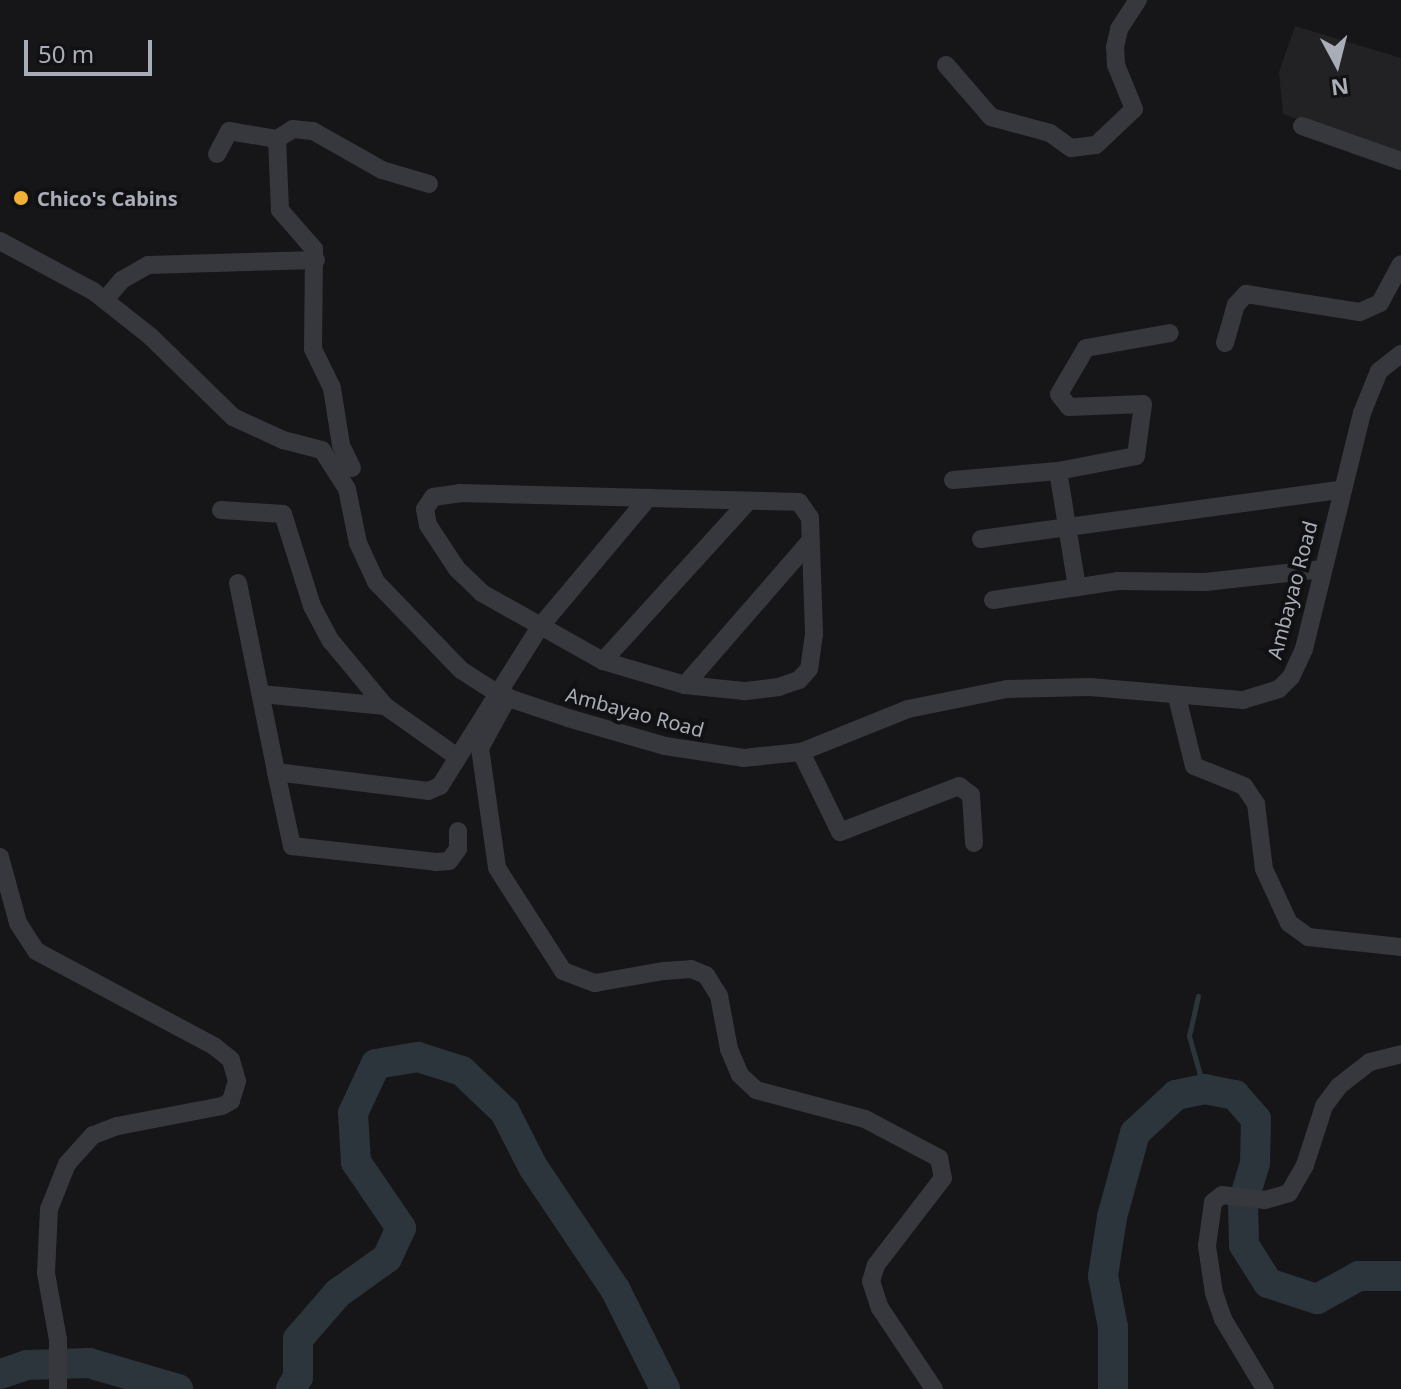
<!DOCTYPE html>
<style>
body{margin:0}
#map{position:relative;width:1401px;height:1389px;overflow:hidden;background:#161618;font-family:"Noto Sans",sans-serif}
div>[style]{position:absolute}
.built>*{inset:0;background:#222225}
.stream>*{height:5px;margin:-2.5px;padding:0 2.5px;transform-origin:2.5px;border-radius:2.5px;background:#2c353c}
.river>*{height:30px;margin:-15px;padding:0 15px;transform-origin:15px;border-radius:15px;background:#2c353c}
.minor>*{height:18px;margin:-9px;padding:0 9px;transform-origin:9px;border-radius:9px;background:#37383d}
.dots>*{width:22px;height:22px;translate:-50% -50%;box-sizing:border-box;border:4px solid #111113;border-radius:50%}
span{translate:-50% -50%;white-space:nowrap;text-align:center;line-height:1.15;-webkit-text-stroke:8px #111113;paint-order:stroke}
.poi-label{font-size:20px;color:#a8adb8;font-weight:700}
.left{translate:0 -50%;text-align:left}
.street-label{font-size:20px;color:#a8adb8}
.north{position:absolute;left:1297px;top:24px;width:80px;height:80px;-webkit-text-stroke:6px #111113;paint-order:stroke;rotate:173deg;font-size:22px;font-weight:700;line-height:32px;text-align:center;color:#a8adb8}
.north::after{content:'';display:block;margin:auto;width:28px;height:36px;background:#a8adb8;clip-path:polygon(50% 0,100% 100%,50% 72%,0 100%)}
.scale{position:absolute;left:24px;top:40px;width:128px;height:36px;box-sizing:border-box;border:4px solid #a8adb8;border-top:0;padding-left:10px;font-size:24px;line-height:28px;white-space:nowrap;color:#a8adb8;-webkit-text-stroke:6px #111113;paint-order:stroke}
</style>
<div id="map">
<div class="built">
<i style="clip-path:polygon(1295px 26px,1401px 58px,1401px 158px,1283px 114px,1279px 72px)"></i>
</div>
<div class="stream">
<i style="left:1198px;top:996px;width:41px;rotate:102.7deg"></i>
<i style="left:1189px;top:1036px;width:55px;rotate:74.2deg"></i>
</div>
<div class="river">
<i style="left:0;top:1374px;width:28px;rotate:-18deg"></i>
<i style="left:27px;top:1365px;width:62px;rotate:-1.8deg"></i>
<i style="left:89px;top:1363px;width:93px;rotate:16.3deg"></i>
<i style="left:291px;top:1389px;width:14px;rotate:-60deg"></i>
<i style="left:298px;top:1377px;width:38px;rotate:-90deg"></i>
<i style="left:298px;top:1339px;width:61px;rotate:-49deg"></i>
<i style="left:338px;top:1293px;width:60px;rotate:-35.5deg"></i>
<i style="left:387px;top:1258px;width:33px;rotate:-65deg"></i>
<i style="left:401px;top:1228px;width:80px;rotate:-124.3deg"></i>
<i style="left:356px;top:1162px;width:49px;rotate:-93.5deg"></i>
<i style="left:353px;top:1113px;width:54px;rotate:-64.9deg"></i>
<i style="left:376px;top:1064px;width:43px;rotate:-9.5deg"></i>
<i style="left:418px;top:1057px;width:46px;rotate:17.7deg"></i>
<i style="left:462px;top:1071px;width:59px;rotate:43.6deg"></i>
<i style="left:505px;top:1112px;width:62px;rotate:63deg"></i>
<i style="left:533px;top:1167px;width:147px;rotate:56.1deg"></i>
<i style="left:615px;top:1289px;width:112px;rotate:63.4deg"></i>
<i style="left:1113px;top:1389px;width:62px;rotate:-90deg"></i>
<i style="left:1113px;top:1327px;width:52px;rotate:-101.1deg"></i>
<i style="left:1103px;top:1276px;width:60px;rotate:-81.3deg"></i>
<i style="left:1112px;top:1217px;width:87px;rotate:-74.7deg"></i>
<i style="left:1135px;top:1133px;width:56px;rotate:-42.8deg"></i>
<i style="left:1176px;top:1095px;width:29px;rotate:-12deg"></i>
<i style="left:1204px;top:1089px;width:32px;rotate:11deg"></i>
<i style="left:1235px;top:1095px;width:32px;rotate:49deg"></i>
<i style="left:1256px;top:1119px;width:44px;rotate:91.3deg"></i>
<i style="left:1255px;top:1163px;width:42px;rotate:106.7deg"></i>
<i style="left:1243px;top:1203px;width:42px;rotate:88.6deg"></i>
<i style="left:1244px;top:1245px;width:45px;rotate:57.7deg"></i>
<i style="left:1268px;top:1283px;width:52px;rotate:18.1deg"></i>
<i style="left:1317px;top:1299px;width:48px;rotate:-28.7deg"></i>
<i style="left:1359px;top:1276px;width:42px"></i>
</div>
<div class="minor">
<i style="left:946px;top:65px;width:69px;rotate:49.1deg"></i>
<i style="left:991px;top:117px;width:61px;rotate:15.2deg"></i>
<i style="left:1050px;top:133px;width:26px;rotate:36deg"></i>
<i style="left:1071px;top:148px;width:25px;rotate:-7deg"></i>
<i style="left:1096px;top:145px;width:52px;rotate:-43.5deg"></i>
<i style="left:1134px;top:109px;width:48px;rotate:-112.2deg"></i>
<i style="left:1116px;top:65px;width:18px;rotate:-93deg"></i>
<i style="left:1115px;top:47px;width:18px;rotate:-77deg"></i>
<i style="left:1119px;top:29px;width:35px;rotate:-57deg"></i>
<i style="left:1302px;top:126px;width:105px;rotate:19.5deg"></i>
<i style="left:217px;top:154px;width:26px;rotate:-62deg"></i>
<i style="left:229px;top:131px;width:49px;rotate:9.5deg"></i>
<i style="left:0;top:241px;width:106px;rotate:28.3deg"></i>
<i style="left:93px;top:291px;width:73px;rotate:38.3deg"></i>
<i style="left:150px;top:336px;width:116px;rotate:44.3deg"></i>
<i style="left:233px;top:417px;width:55px;rotate:24.7deg"></i>
<i style="left:283px;top:440px;width:40px;rotate:14.4deg"></i>
<i style="left:322px;top:450px;width:46px;rotate:57.3deg"></i>
<i style="left:347px;top:489px;width:55px;rotate:78.5deg"></i>
<i style="left:358px;top:543px;width:43px;rotate:65.2deg"></i>
<i style="left:376px;top:582px;width:122px;rotate:46deg"></i>
<i style="left:461px;top:670px;width:46px;rotate:32.7deg"></i>
<i style="left:500px;top:695px;width:72px;rotate:18.7deg"></i>
<i style="left:568px;top:718px;width:101px;rotate:16.1deg"></i>
<i style="left:665px;top:746px;width:79px;rotate:8.7deg"></i>
<i style="left:743px;top:758px;width:58px;rotate:-5.9deg"></i>
<i style="left:801px;top:752px;width:115px;rotate:-21.9deg"></i>
<i style="left:908px;top:709px;width:101px;rotate:-11.4deg"></i>
<i style="left:1007px;top:689px;width:83px;rotate:-1.4deg"></i>
<i style="left:1090px;top:687px;width:154px;rotate:4.9deg"></i>
<i style="left:1243px;top:700px;width:38px;rotate:-17deg"></i>
<i style="left:1279px;top:689px;width:17px;rotate:-45deg"></i>
<i style="left:1291px;top:677px;width:31px;rotate:-65deg"></i>
<i style="left:1304px;top:649px;width:243px;rotate:-76.2deg"></i>
<i style="left:1362px;top:413px;width:45px;rotate:-68deg"></i>
<i style="left:1379px;top:371px;width:28px;rotate:-38deg"></i>
<i style="left:105px;top:300px;width:26px;rotate:-50deg"></i>
<i style="left:122px;top:280px;width:30px;rotate:-30deg"></i>
<i style="left:148px;top:265px;width:168px;rotate:-1.7deg"></i>
<i style="left:1225px;top:343px;width:40px;rotate:-74deg"></i>
<i style="left:1236px;top:305px;width:15px;rotate:-48deg"></i>
<i style="left:1246px;top:294px;width:115px;rotate:9deg"></i>
<i style="left:1360px;top:312px;width:22px;rotate:-24deg"></i>
<i style="left:1380px;top:303px;width:44px;rotate:-61.7deg"></i>
<i style="left:352px;top:468px;width:25px;rotate:-116deg"></i>
<i style="left:341px;top:445px;width:58px;rotate:-99deg"></i>
<i style="left:332px;top:388px;width:43px;rotate:-116deg"></i>
<i style="left:313px;top:349px;width:100px;rotate:-89.4deg"></i>
<i style="left:314px;top:249px;width:52px;rotate:-131.1deg"></i>
<i style="left:280px;top:210px;width:71px;rotate:-92.4deg"></i>
<i style="left:277px;top:139px;width:19px;rotate:-32deg"></i>
<i style="left:293px;top:129px;width:20px;rotate:6deg"></i>
<i style="left:313px;top:131px;width:79px;rotate:29.5deg"></i>
<i style="left:382px;top:170px;width:49px;rotate:16.6deg"></i>
<i style="left:1058px;top:471px;width:118px;rotate:80.7deg"></i>
<i style="left:953px;top:480px;width:105px;rotate:-4.9deg"></i>
<i style="left:1058px;top:471px;width:79px;rotate:-10.9deg"></i>
<i style="left:1136px;top:456px;width:52px;rotate:-82.3deg"></i>
<i style="left:1143px;top:404px;width:74px;rotate:177.7deg"></i>
<i style="left:1069px;top:407px;width:16px;rotate:-128deg"></i>
<i style="left:1059px;top:394px;width:53px;rotate:-59.6deg"></i>
<i style="left:1086px;top:348px;width:85px;rotate:-10.1deg"></i>
<i style="left:460px;top:493px;width:339px;rotate:1.5deg"></i>
<i style="left:799px;top:502px;width:19px;rotate:55deg"></i>
<i style="left:810px;top:518px;width:116px;rotate:88deg"></i>
<i style="left:814px;top:634px;width:35px;rotate:98deg"></i>
<i style="left:809px;top:669px;width:15px;rotate:132deg"></i>
<i style="left:799px;top:680px;width:21px;rotate:161deg"></i>
<i style="left:779px;top:687px;width:35px;rotate:173deg"></i>
<i style="left:744px;top:691px;width:59px;rotate:-174.2deg"></i>
<i style="left:685px;top:685px;width:85px;rotate:-163.7deg"></i>
<i style="left:603px;top:661px;width:139px;rotate:-150.7deg"></i>
<i style="left:482px;top:593px;width:35px;rotate:-136deg"></i>
<i style="left:457px;top:569px;width:53px;rotate:-123.4deg"></i>
<i style="left:428px;top:525px;width:16px;rotate:-101deg"></i>
<i style="left:425px;top:509px;width:14px;rotate:-56deg"></i>
<i style="left:433px;top:497px;width:27px;rotate:-8deg"></i>
<i style="left:221px;top:510px;width:62px;rotate:3.7deg"></i>
<i style="left:283px;top:514px;width:96px;rotate:72.5deg"></i>
<i style="left:312px;top:606px;width:40px;rotate:62deg"></i>
<i style="left:331px;top:641px;width:85px;rotate:50.3deg"></i>
<i style="left:385px;top:706px;width:87px;rotate:35.2deg"></i>
<i style="left:981px;top:539px;width:363px;rotate:-7.8deg"></i>
<i style="left:238px;top:583px;width:193px;rotate:78.6deg"></i>
<i style="left:276px;top:772px;width:153px;rotate:7.1deg"></i>
<i style="left:428px;top:791px;width:13px;rotate:-23deg"></i>
<i style="left:440px;top:786px;width:186px;rotate:-57.9deg"></i>
<i style="left:539px;top:628px;width:170px;rotate:-50deg"></i>
<i style="left:993px;top:600px;width:126px;rotate:-8.6deg"></i>
<i style="left:1118px;top:581px;width:87px;rotate:0.7deg"></i>
<i style="left:1205px;top:582px;width:118px;rotate:-6.3deg"></i>
<i style="left:603px;top:661px;width:214px;rotate:-47.7deg"></i>
<i style="left:685px;top:685px;width:191px;rotate:-49deg"></i>
<i style="left:261px;top:694px;width:125px;rotate:5.5deg"></i>
<i style="left:508px;top:697px;width:58px;rotate:118.8deg"></i>
<i style="left:480px;top:748px;width:121px;rotate:81.9deg"></i>
<i style="left:497px;top:868px;width:122px;rotate:57.3deg"></i>
<i style="left:563px;top:971px;width:34px;rotate:21deg"></i>
<i style="left:595px;top:983px;width:70px;rotate:-9.9deg"></i>
<i style="left:664px;top:971px;width:27px;rotate:-4deg"></i>
<i style="left:691px;top:969px;width:16px;rotate:22deg"></i>
<i style="left:706px;top:975px;width:25px;rotate:58deg"></i>
<i style="left:719px;top:996px;width:54px;rotate:79.3deg"></i>
<i style="left:729px;top:1049px;width:28px;rotate:67deg"></i>
<i style="left:740px;top:1075px;width:22px;rotate:43deg"></i>
<i style="left:756px;top:1090px;width:113px;rotate:14.9deg"></i>
<i style="left:865px;top:1119px;width:84px;rotate:27.8deg"></i>
<i style="left:939px;top:1158px;width:20px;rotate:79deg"></i>
<i style="left:943px;top:1178px;width:110px;rotate:127.6deg"></i>
<i style="left:876px;top:1265px;width:17px;rotate:107deg"></i>
<i style="left:871px;top:1281px;width:28px;rotate:72deg"></i>
<i style="left:880px;top:1308px;width:97px;rotate:56.3deg"></i>
<i style="left:1177px;top:697px;width:71px;rotate:76.2deg"></i>
<i style="left:1194px;top:766px;width:54px;rotate:21.8deg"></i>
<i style="left:1244px;top:786px;width:22px;rotate:56deg"></i>
<i style="left:1256px;top:804px;width:65px;rotate:83deg"></i>
<i style="left:1264px;top:869px;width:60px;rotate:65.2deg"></i>
<i style="left:1289px;top:923px;width:24px;rotate:36deg"></i>
<i style="left:1308px;top:937px;width:94px;rotate:6.1deg"></i>
<i style="left:801px;top:752px;width:89px;rotate:64deg"></i>
<i style="left:840px;top:832px;width:128px;rotate:-21.1deg"></i>
<i style="left:959px;top:786px;width:15px;rotate:37deg"></i>
<i style="left:971px;top:795px;width:48px;rotate:86.4deg"></i>
<i style="left:276px;top:772px;width:76px;rotate:77.8deg"></i>
<i style="left:292px;top:846px;width:145px;rotate:6.3deg"></i>
<i style="left:436px;top:862px;width:13px;rotate:-4deg"></i>
<i style="left:449px;top:861px;width:15px;rotate:-53deg"></i>
<i style="left:458px;top:849px;width:18px;rotate:-90deg"></i>
<i style="left:0;top:857px;width:68px;rotate:74.7deg"></i>
<i style="left:18px;top:923px;width:33px;rotate:57deg"></i>
<i style="left:36px;top:951px;width:202px;rotate:28.1deg"></i>
<i style="left:214px;top:1046px;width:22px;rotate:39deg"></i>
<i style="left:231px;top:1060px;width:22px;rotate:74deg"></i>
<i style="left:237px;top:1081px;width:21px;rotate:107deg"></i>
<i style="left:231px;top:1101px;width:10px;rotate:151deg"></i>
<i style="left:222px;top:1106px;width:107px;rotate:169.2deg"></i>
<i style="left:117px;top:1126px;width:26px;rotate:159deg"></i>
<i style="left:93px;top:1135px;width:39px;rotate:132deg"></i>
<i style="left:67px;top:1164px;width:48px;rotate:111.8deg"></i>
<i style="left:49px;top:1209px;width:64px;rotate:92.7deg"></i>
<i style="left:46px;top:1273px;width:68px;rotate:79.8deg"></i>
<i style="left:58px;top:1340px;width:49px;rotate:90deg"></i>
<i style="left:1265px;top:1389px;width:82px;rotate:-121deg"></i>
<i style="left:1223px;top:1319px;width:28px;rotate:-109deg"></i>
<i style="left:1214px;top:1293px;width:48px;rotate:-98.5deg"></i>
<i style="left:1207px;top:1246px;width:44px;rotate:-82.2deg"></i>
<i style="left:1213px;top:1202px;width:11px;rotate:-38deg"></i>
<i style="left:1222px;top:1195px;width:43px;rotate:6.6deg"></i>
<i style="left:1265px;top:1200px;width:25px;rotate:-16deg"></i>
<i style="left:1289px;top:1193px;width:32px;rotate:-60deg"></i>
<i style="left:1305px;top:1165px;width:62px;rotate:-72.1deg"></i>
<i style="left:1324px;top:1106px;width:25px;rotate:-53deg"></i>
<i style="left:1339px;top:1086px;width:39px;rotate:-38deg"></i>
<i style="left:1370px;top:1062px;width:32px;rotate:-14deg"></i>
</div>
<div class="dots">
<i style="left:21px;top:198px;background:#f2b134"></i>
</div>
<div class="poi-label">
<span class="left" style="left:37px;top:198px">Chico's Cabins</span>
</div>
<div class="street-label">
<span style="left:1292px;top:590px;rotate:-75deg">Ambayao Road</span>
<span style="left:635px;top:712px;rotate:15deg">Ambayao Road</span>
</div>
<div class="north">N</div>
<div class="scale">50 m</div>
</div>
